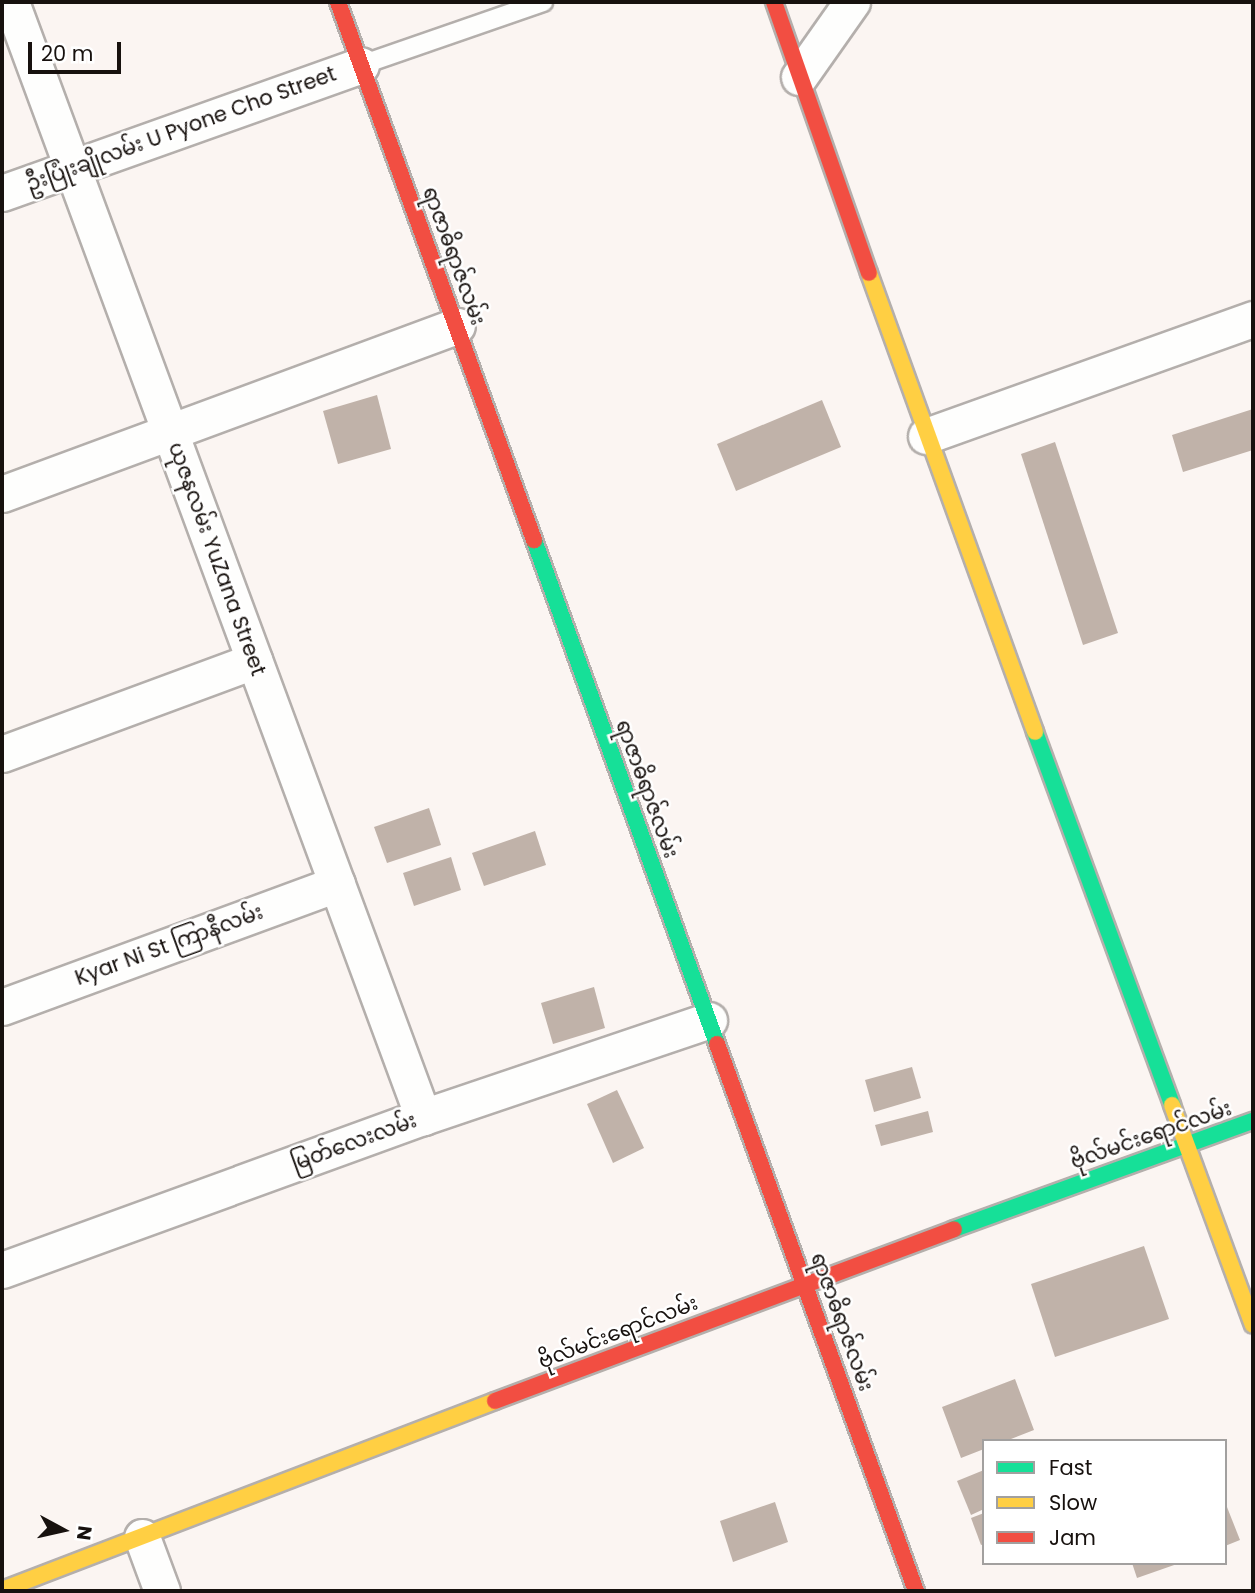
<!DOCTYPE html>
<meta charset="utf-8">
<style>
body{margin:0}
#map{position:relative;width:1255px;height:1593px;overflow:hidden;background:#fbf5f2;font-family:Poppins,"Noto Sans Myanmar",sans-serif}
div>[style]{position:absolute}
.building>*{inset:0;background:#c0b2a9}
.roads{filter:drop-shadow(2px 0 #b4afac) drop-shadow(-2px 0 #b4afac) drop-shadow(0 2px #b4afac) drop-shadow(0 -2px #b4afac)}
.lane>*{height:18px;margin:-9px;padding:0 9px;transform-origin:9px;border-radius:9px;background:#fefefd}
.street>*{height:35px;margin:-17.5px;padding:0 17.5px;transform-origin:17.5px;border-radius:17.5px;background:#fefefd}
.fast>*{height:16px;margin:-8px;padding:0 8px;transform-origin:8px;border-radius:8px;background:#16e098}
.slow>*{height:16px;margin:-8px;padding:0 8px;transform-origin:8px;border-radius:8px;background:#ffcf43}
.jam>*{height:16px;margin:-8px;padding:0 8px;transform-origin:8px;border-radius:8px;background:#f24e42}
span{translate:-50% -50%;white-space:nowrap;text-align:center;line-height:1.15;-webkit-text-stroke:5px #fff;paint-order:stroke}
.street-label{font-size:21px;color:#17110e}
.frame{position:absolute;inset:0;border:4px solid #17110e;pointer-events:none}
.legend{position:absolute;left:982px;top:1439px;width:245px;height:126px;box-sizing:border-box;background:#fff;border:2px solid #a2a09f;margin:0;padding:9px 12px;list-style:none;font-size:21px;color:#17110e}
.legend li{display:flex;align-items:center;gap:14px;height:35px}
.legend b{width:35px;border:2px solid #a2a09f}
.north{position:absolute;left:28px;top:1495px;width:70px;height:70px;-webkit-text-stroke:5px #fff;paint-order:stroke;rotate:98deg;font-size:19px;font-weight:700;line-height:28px;text-align:center;color:#17110e}
.north::after{content:'';display:block;margin:auto;width:24px;height:32px;background:#17110e;clip-path:polygon(50% 0,100% 100%,50% 72%,0 100%)}
.scale{position:absolute;left:28px;top:42px;width:93px;height:32px;box-sizing:border-box;border:4px solid #17110e;border-top:0;padding-left:9px;font-size:21px;line-height:24px;white-space:nowrap;color:#17110e;-webkit-text-stroke:5px #fff;paint-order:stroke}
</style>
<div id="map">
<div class="building">
<i style="clip-path:polygon(377px 395px,391px 449px,338px 464px,323px 411px)"></i>
<i style="clip-path:polygon(822px 400px,841px 447px,736px 491px,717px 444px)"></i>
<i style="clip-path:polygon(1253px 409px,1253px 450px,1183px 472px,1172px 435px)"></i>
<i style="clip-path:polygon(1055px 442px,1118px 633px,1083px 645px,1021px 454px)"></i>
<i style="clip-path:polygon(429px 808px,441px 845px,387px 863px,374px 827px)"></i>
<i style="clip-path:polygon(535px 831px,546px 865px,484px 886px,472px 853px)"></i>
<i style="clip-path:polygon(451px 857px,461px 890px,414px 906px,403px 873px)"></i>
<i style="clip-path:polygon(594px 987px,605px 1028px,553px 1044px,541px 1003px)"></i>
<i style="clip-path:polygon(912px 1067px,921px 1098px,874px 1112px,865px 1080px)"></i>
<i style="clip-path:polygon(617px 1090px,644px 1148px,613px 1163px,587px 1104px)"></i>
<i style="clip-path:polygon(928px 1111px,933px 1132px,881px 1146px,875px 1125px)"></i>
<i style="clip-path:polygon(1144px 1246px,1169px 1319px,1055px 1357px,1031px 1284px)"></i>
<i style="clip-path:polygon(1015px 1379px,1034px 1430px,1006px 1441px,984px 1441px,984px 1449px,961px 1458px,942px 1407px)"></i>
<i style="clip-path:polygon(984px 1470px,984px 1509px,971px 1515px,957px 1481px)"></i>
<i style="clip-path:polygon(775px 1502px,788px 1542px,733px 1562px,720px 1521px)"></i>
<i style="clip-path:polygon(1225px 1502px,1240px 1540px,1225px 1546px)"></i>
<i style="clip-path:polygon(984px 1513px,984px 1544px,981px 1545px,971px 1518px)"></i>
<i style="clip-path:polygon(1132px 1563px,1177px 1563px,1177px 1564px,1137px 1578px)"></i>
</div>
<div class="roads">
<div class="lane">
<i style="left:361px;top:65px;width:193px;rotate:-19.1deg"></i>
</div>
<div class="street">
<i style="left:11px;top:2px;width:1189px;rotate:69.72deg"></i>
<i style="left:799px;top:77px;width:92px;rotate:-54.8deg"></i>
<i style="left:2px;top:193px;width:381px;rotate:-19.6deg"></i>
<i style="left:926px;top:436px;width:347px;rotate:-19.7deg"></i>
<i style="left:2px;top:494px;width:485px;rotate:-20.3deg"></i>
<i style="left:2px;top:754px;width:269px;rotate:-20.3deg"></i>
<i style="left:2px;top:1007px;width:357px;rotate:-20.2deg"></i>
<i style="left:2px;top:1270px;width:448px;rotate:-20deg"></i>
<i style="left:423px;top:1117px;width:302px;rotate:-18.7deg"></i>
<i style="left:142px;top:1537px;width:58px;rotate:69.7deg"></i>
</div>
<div class="fast">
<i style="left:534px;top:540px;width:536px;rotate:70.04deg"></i>
<i style="left:1035px;top:732px;width:397px;rotate:69.8deg"></i>
<i style="left:954px;top:1229px;width:318px;rotate:-19.9deg"></i>
</div>
<div class="slow">
<i style="left:869px;top:273px;width:488px;rotate:70.1deg"></i>
<i style="left:1172px;top:1105px;width:234px;rotate:69.8deg"></i>
<i style="left:2px;top:1590px;width:528px;rotate:-20.98deg"></i>
</div>
<div class="jam">
<i style="left:338px;top:2px;width:573px;rotate:69.98deg"></i>
<i style="left:774px;top:2px;width:287px;rotate:70.7deg"></i>
<i style="left:717px;top:1044px;width:582px;rotate:70.01deg"></i>
<i style="left:495px;top:1401px;width:490px;rotate:-20.5deg"></i>
</div>
</div>
<div class="street-label">
<span style="left:181px;top:129px;rotate:-20deg">ဦးပြုံးချိုလမ်း U Pyone Cho Street</span>
<span style="left:454px;top:256px;rotate:70deg">ရာဇာဓိရာဇ်လမ်း</span>
<span style="left:217px;top:559px;rotate:70deg">ယုဇနလမ်း YuZana Street</span>
<span style="left:647px;top:789px;rotate:70deg">ရာဇာဓိရာဇ်လမ်း</span>
<span style="left:169px;top:945px;rotate:-20deg">Kyar Ni St ကြာနီလမ်း</span>
<span style="left:1151px;top:1135px;rotate:-19deg">ဗိုလ်မင်းရောင်လမ်း</span>
<span style="left:354px;top:1142px;rotate:-20deg">မြတ်လေးလမ်း</span>
<span style="left:842px;top:1322px;rotate:70deg">ရာဇာဓိရာဇ်လမ်း</span>
<span style="left:618px;top:1332px;rotate:-21deg">ဗိုလ်မင်းရောင်လမ်း</span>
</div>
<div class="frame"></div>
<ul class="legend">
<li><b style="height:9px;background:#16e098"></b>Fast</li>
<li><b style="height:9px;background:#ffcf43"></b>Slow</li>
<li><b style="height:9px;background:#f24e42"></b>Jam</li>
</ul>
<div class="north">N</div>
<div class="scale">20 m</div>
</div>
